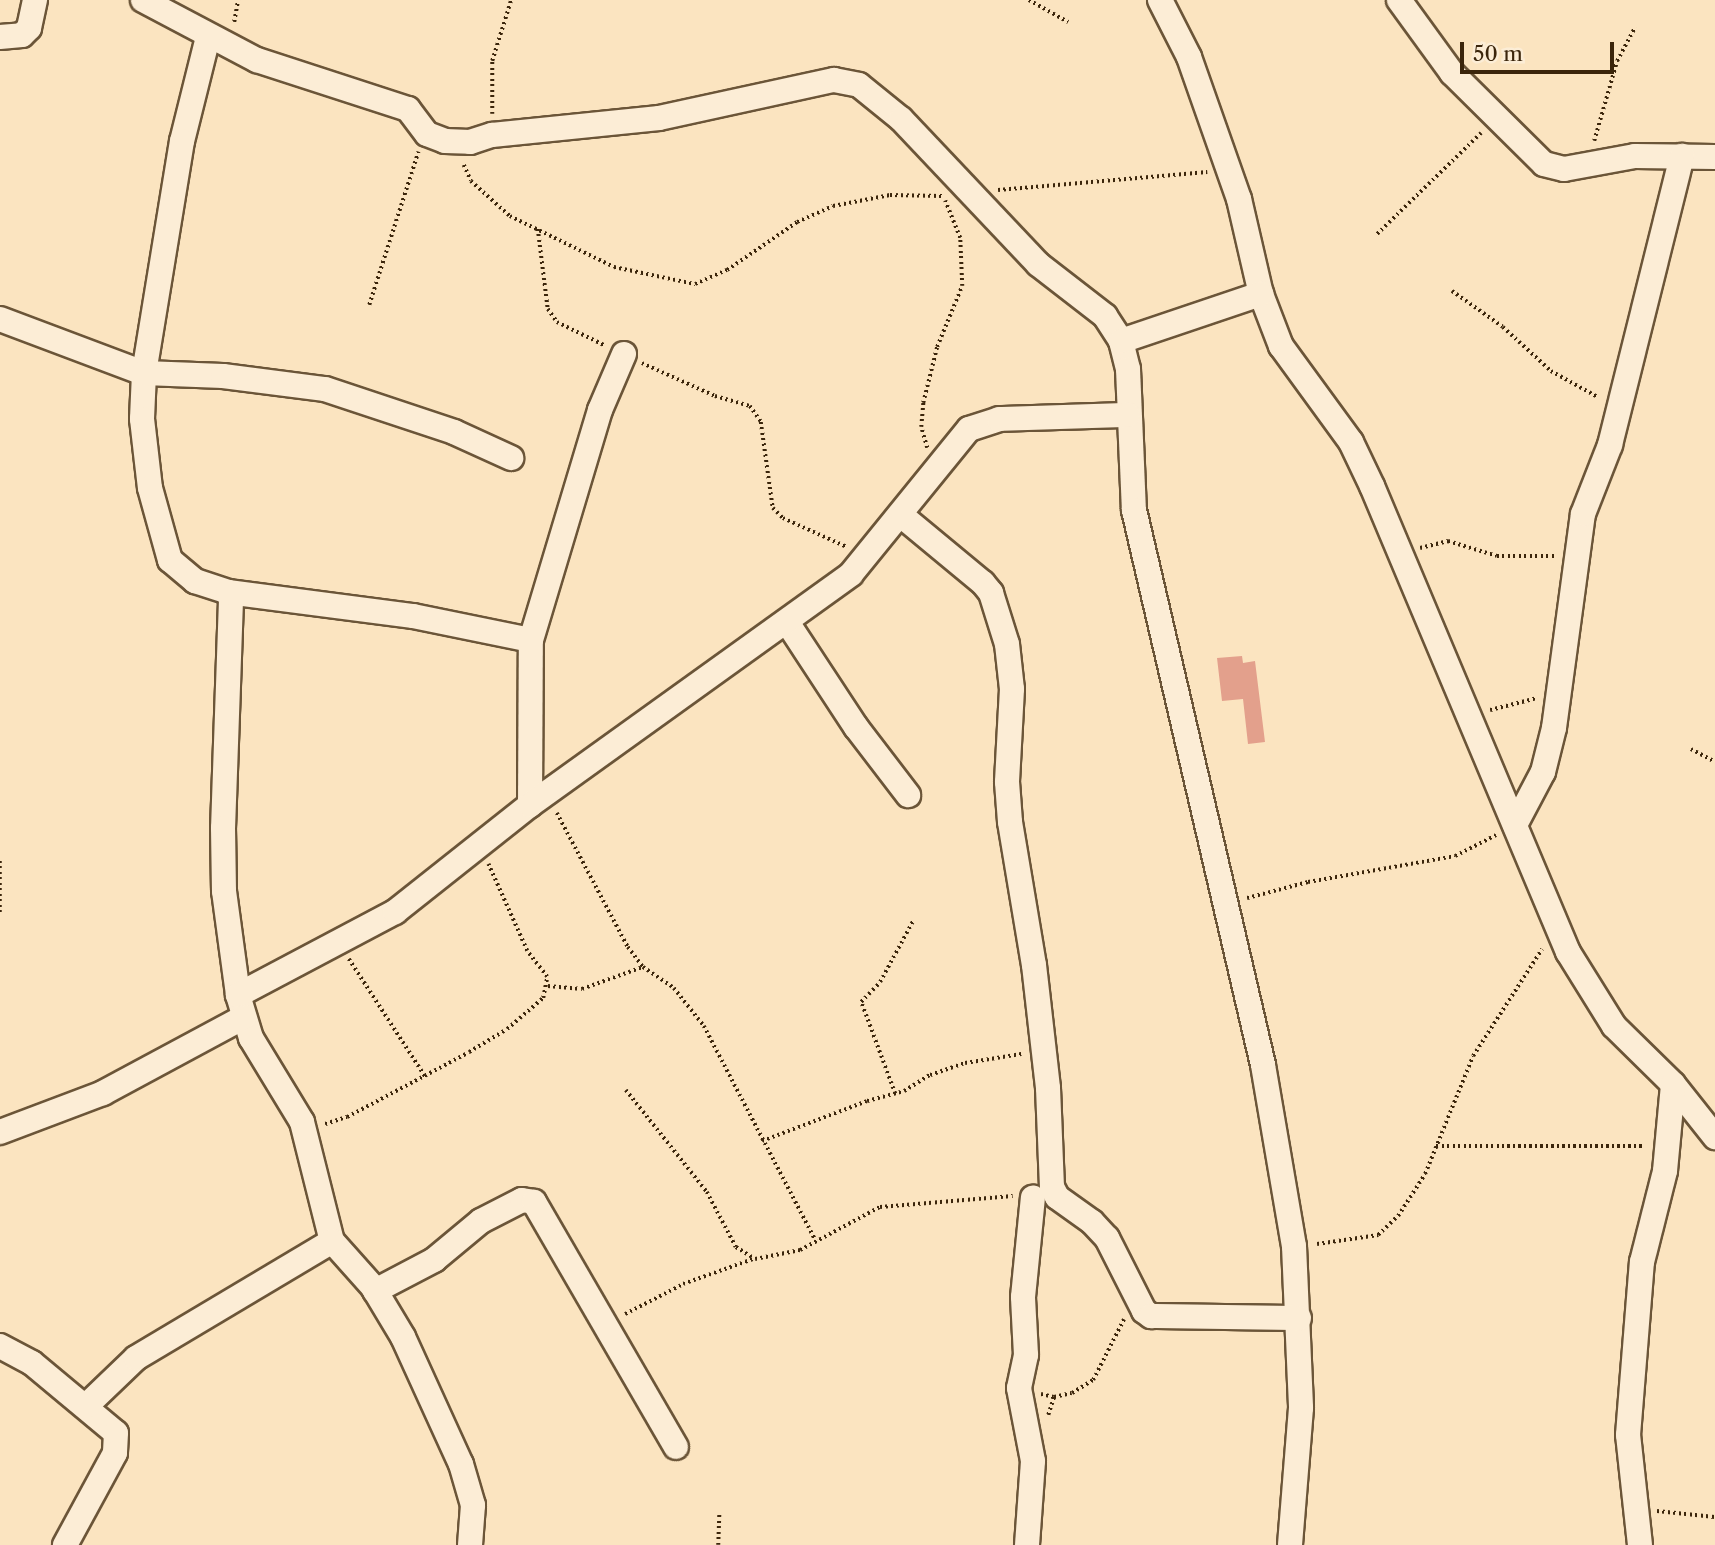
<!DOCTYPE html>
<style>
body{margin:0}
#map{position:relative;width:1715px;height:1545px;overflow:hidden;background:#fbe4c0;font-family:"Libre Caslon Text",serif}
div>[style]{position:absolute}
.building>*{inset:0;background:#e3a08c}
.path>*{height:3.5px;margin-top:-1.75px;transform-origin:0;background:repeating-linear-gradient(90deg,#3b250b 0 2px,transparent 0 5.5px)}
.roads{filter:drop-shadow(2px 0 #6b5538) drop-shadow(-2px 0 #6b5538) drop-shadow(0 2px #6b5538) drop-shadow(0 -2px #6b5538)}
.minor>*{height:24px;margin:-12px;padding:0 12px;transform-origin:12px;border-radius:12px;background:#fcedd6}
span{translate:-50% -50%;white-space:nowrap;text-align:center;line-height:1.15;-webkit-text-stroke:5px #fcedd6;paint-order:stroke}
.scale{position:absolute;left:1460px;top:42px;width:154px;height:32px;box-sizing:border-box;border:4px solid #3b250b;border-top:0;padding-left:9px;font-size:21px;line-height:24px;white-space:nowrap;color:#3b250b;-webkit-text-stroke:5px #fcedd6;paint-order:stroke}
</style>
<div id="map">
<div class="building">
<i style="clip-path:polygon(1242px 656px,1243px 663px,1255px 661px,1265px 742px,1248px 744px,1243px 699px,1222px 701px,1217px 658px)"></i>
</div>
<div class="path">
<i style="left:1029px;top:0;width:45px;rotate:29.4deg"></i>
<i style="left:234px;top:22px;width:22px;rotate:-80deg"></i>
<i style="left:492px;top:114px;width:53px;rotate:-90deg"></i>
<i style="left:492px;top:61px;width:64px;rotate:-72.7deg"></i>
<i style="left:1594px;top:141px;width:83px;rotate:-74deg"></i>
<i style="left:1617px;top:61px;width:38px;rotate:-62deg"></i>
<i style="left:464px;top:165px;width:17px;rotate:66deg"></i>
<i style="left:471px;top:181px;width:52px;rotate:41.9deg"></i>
<i style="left:510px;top:216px;width:116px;rotate:26.1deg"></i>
<i style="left:614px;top:267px;width:83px;rotate:11.9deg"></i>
<i style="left:695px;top:284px;width:35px;rotate:-24deg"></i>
<i style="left:727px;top:270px;width:85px;rotate:-34.4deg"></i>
<i style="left:797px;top:222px;width:39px;rotate:-24deg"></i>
<i style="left:833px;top:206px;width:58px;rotate:-10.9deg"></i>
<i style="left:890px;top:195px;width:52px;rotate:1.1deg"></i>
<i style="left:998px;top:190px;width:210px;rotate:-4.9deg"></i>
<i style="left:538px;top:229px;width:81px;rotate:82.9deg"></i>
<i style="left:548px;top:309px;width:16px;rotate:55deg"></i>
<i style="left:557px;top:322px;width:52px;rotate:26.1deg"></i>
<i style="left:1377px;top:234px;width:145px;rotate:-44.2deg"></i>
<i style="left:1452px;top:291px;width:62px;rotate:35.2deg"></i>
<i style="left:1503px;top:327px;width:65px;rotate:42.5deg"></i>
<i style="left:1551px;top:371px;width:54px;rotate:29deg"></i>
<i style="left:369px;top:305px;width:161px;rotate:-72.2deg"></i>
<i style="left:642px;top:363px;width:80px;rotate:24.3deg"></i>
<i style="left:715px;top:396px;width:36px;rotate:16deg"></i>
<i style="left:750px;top:406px;width:19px;rotate:55deg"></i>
<i style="left:761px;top:422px;width:87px;rotate:82.1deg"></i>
<i style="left:773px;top:508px;width:14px;rotate:45deg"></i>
<i style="left:783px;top:518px;width:70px;rotate:24.4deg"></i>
<i style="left:927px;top:448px;width:22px;rotate:-106deg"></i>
<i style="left:921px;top:427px;width:24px;rotate:-85deg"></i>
<i style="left:923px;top:403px;width:58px;rotate:-76deg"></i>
<i style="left:937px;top:347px;width:66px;rotate:-67.7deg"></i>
<i style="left:962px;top:286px;width:48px;rotate:-92.4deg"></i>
<i style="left:960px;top:238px;width:40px;rotate:-112deg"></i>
<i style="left:1420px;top:548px;width:29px;rotate:-14deg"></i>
<i style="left:1448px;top:541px;width:51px;rotate:17deg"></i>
<i style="left:1497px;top:556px;width:59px"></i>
<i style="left:1490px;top:710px;width:49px;rotate:-14.3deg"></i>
<i style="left:1691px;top:749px;width:27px;rotate:28deg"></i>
<i style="left:557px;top:813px;width:152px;rotate:62.1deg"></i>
<i style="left:628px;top:947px;width:25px;rotate:53deg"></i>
<i style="left:643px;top:967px;width:37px;rotate:34deg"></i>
<i style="left:674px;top:988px;width:48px;rotate:51.7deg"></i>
<i style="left:704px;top:1026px;width:242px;rotate:62.5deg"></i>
<i style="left:0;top:861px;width:54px;rotate:90deg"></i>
<i style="left:1247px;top:898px;width:63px;rotate:-14.7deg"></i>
<i style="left:1308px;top:882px;width:149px;rotate:-10deg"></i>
<i style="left:1455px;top:856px;width:46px;rotate:-27.1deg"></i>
<i style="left:349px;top:959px;width:140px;rotate:57deg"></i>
<i style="left:548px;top:986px;width:34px;rotate:5deg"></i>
<i style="left:582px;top:989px;width:65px;rotate:-19.8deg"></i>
<i style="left:626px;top:1090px;width:130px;rotate:51.5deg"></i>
<i style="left:707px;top:1192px;width:62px;rotate:62.2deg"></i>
<i style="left:736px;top:1247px;width:22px;rotate:32deg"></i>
<i style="left:755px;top:1259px;width:46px;rotate:-11.3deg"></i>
<i style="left:800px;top:1250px;width:91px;rotate:-28.3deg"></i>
<i style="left:880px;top:1207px;width:133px;rotate:-4.7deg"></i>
<i style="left:895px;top:1094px;width:98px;rotate:-110.3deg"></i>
<i style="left:861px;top:1002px;width:28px;rotate:-46deg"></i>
<i style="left:880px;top:982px;width:69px;rotate:-61.6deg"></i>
<i style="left:325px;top:1124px;width:23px;rotate:-18deg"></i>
<i style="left:347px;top:1117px;width:138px;rotate:-28deg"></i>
<i style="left:469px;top:1052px;width:44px;rotate:-31.2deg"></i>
<i style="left:507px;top:1029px;width:48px;rotate:-40.7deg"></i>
<i style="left:543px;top:998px;width:21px;rotate:-79deg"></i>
<i style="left:547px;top:977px;width:33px;rotate:-128deg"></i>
<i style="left:527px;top:951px;width:95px;rotate:-114.1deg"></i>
<i style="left:762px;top:1141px;width:112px;rotate:-20.9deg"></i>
<i style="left:867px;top:1101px;width:38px;rotate:-15deg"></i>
<i style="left:904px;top:1091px;width:31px;rotate:-32deg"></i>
<i style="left:930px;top:1075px;width:37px;rotate:-19deg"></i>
<i style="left:965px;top:1063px;width:57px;rotate:-9.1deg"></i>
<i style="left:1436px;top:1146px;width:209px"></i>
<i style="left:1317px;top:1244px;width:62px;rotate:-8.4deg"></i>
<i style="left:1378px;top:1235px;width:28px;rotate:-44deg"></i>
<i style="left:1398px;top:1216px;width:50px;rotate:-57.3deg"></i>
<i style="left:1425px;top:1174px;width:127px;rotate:-67.9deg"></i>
<i style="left:1473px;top:1056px;width:127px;rotate:-57.2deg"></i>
<i style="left:625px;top:1314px;width:65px;rotate:-27.3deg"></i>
<i style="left:683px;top:1284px;width:74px;rotate:-19.7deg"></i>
<i style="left:1041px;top:1394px;width:13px;rotate:13deg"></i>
<i style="left:1054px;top:1397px;width:18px;rotate:-13deg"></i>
<i style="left:1072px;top:1393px;width:25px;rotate:-32deg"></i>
<i style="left:1093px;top:1380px;width:68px;rotate:-63.1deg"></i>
<i style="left:1048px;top:1415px;width:19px;rotate:-72deg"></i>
<i style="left:1657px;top:1511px;width:58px;rotate:5.9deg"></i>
<i style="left:718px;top:1545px;width:32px;rotate:-88deg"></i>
</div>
<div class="roads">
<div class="minor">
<i style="left:143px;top:0;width:129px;rotate:27.8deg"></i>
<i style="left:257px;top:60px;width:159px;rotate:18deg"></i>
<i style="left:408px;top:109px;width:31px;rotate:53deg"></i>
<i style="left:427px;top:134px;width:19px;rotate:21deg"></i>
<i style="left:445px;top:141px;width:25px;rotate:2deg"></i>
<i style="left:470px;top:142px;width:23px;rotate:-18deg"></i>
<i style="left:492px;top:135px;width:168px;rotate:-5.8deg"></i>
<i style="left:659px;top:118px;width:179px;rotate:-12.3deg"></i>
<i style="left:834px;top:80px;width:25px;rotate:11deg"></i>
<i style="left:859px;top:85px;width:54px;rotate:39deg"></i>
<i style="left:901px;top:119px;width:199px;rotate:46.6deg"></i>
<i style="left:1038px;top:264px;width:85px;rotate:37.8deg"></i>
<i style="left:1105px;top:316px;width:30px;rotate:57deg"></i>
<i style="left:1121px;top:341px;width:29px;rotate:76deg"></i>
<i style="left:1128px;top:369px;width:141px;rotate:87.6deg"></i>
<i style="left:1134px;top:510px;width:570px;rotate:76.91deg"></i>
<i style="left:1263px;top:1065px;width:184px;rotate:80.3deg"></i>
<i style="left:1294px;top:1246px;width:162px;rotate:87.5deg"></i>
<i style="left:1301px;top:1408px;width:137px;rotate:94.6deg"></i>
<i style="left:1160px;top:0;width:64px;rotate:63deg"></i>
<i style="left:1189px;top:57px;width:151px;rotate:70.6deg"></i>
<i style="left:1239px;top:199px;width:98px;rotate:77deg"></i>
<i style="left:1261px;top:294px;width:56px;rotate:69deg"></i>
<i style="left:1281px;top:346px;width:119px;rotate:53.9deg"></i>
<i style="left:1351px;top:442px;width:49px;rotate:64.5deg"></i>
<i style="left:1372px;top:486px;width:506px;rotate:67.19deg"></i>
<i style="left:1568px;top:952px;width:87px;rotate:58.1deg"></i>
<i style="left:1614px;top:1026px;width:83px;rotate:44.5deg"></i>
<i style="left:1673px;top:1084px;width:68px;rotate:51.6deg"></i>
<i style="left:1399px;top:0;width:90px;rotate:54deg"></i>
<i style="left:1452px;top:73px;width:129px;rotate:44.7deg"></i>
<i style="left:1544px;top:164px;width:21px;rotate:14deg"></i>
<i style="left:1564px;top:169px;width:72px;rotate:-10.4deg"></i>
<i style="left:1635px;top:156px;width:80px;rotate:0.7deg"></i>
<i style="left:0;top:37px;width:22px;rotate:-5deg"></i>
<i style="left:22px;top:35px;width:10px;rotate:-45deg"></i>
<i style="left:29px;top:28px;width:29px;rotate:-78deg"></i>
<i style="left:208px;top:37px;width:107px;rotate:104deg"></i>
<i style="left:182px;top:141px;width:235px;rotate:99.3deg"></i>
<i style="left:144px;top:373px;width:46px;rotate:92.5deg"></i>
<i style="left:142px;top:419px;width:69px;rotate:83.4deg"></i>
<i style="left:150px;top:488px;width:75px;rotate:74.5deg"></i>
<i style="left:170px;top:560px;width:33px;rotate:40deg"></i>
<i style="left:195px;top:581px;width:35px;rotate:18deg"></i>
<i style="left:228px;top:592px;width:9px;rotate:69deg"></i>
<i style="left:231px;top:600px;width:228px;rotate:92deg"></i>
<i style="left:223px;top:828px;width:63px;rotate:89.1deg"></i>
<i style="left:224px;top:891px;width:105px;rotate:82.3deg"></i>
<i style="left:238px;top:995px;width:45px;rotate:73.2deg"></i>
<i style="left:251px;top:1038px;width:98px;rotate:58.7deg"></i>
<i style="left:302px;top:1122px;width:123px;rotate:75.9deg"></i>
<i style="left:332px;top:1241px;width:62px;rotate:48.3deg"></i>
<i style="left:373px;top:1287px;width:58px;rotate:59deg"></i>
<i style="left:403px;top:1337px;width:140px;rotate:65.5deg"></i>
<i style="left:461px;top:1464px;width:43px;rotate:73.7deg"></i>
<i style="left:473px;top:1505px;width:40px;rotate:94.3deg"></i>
<i style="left:0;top:319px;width:154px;rotate:20.6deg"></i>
<i style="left:144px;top:373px;width:79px;rotate:2.2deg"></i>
<i style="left:223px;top:376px;width:103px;rotate:7.3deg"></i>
<i style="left:325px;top:389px;width:136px;rotate:18.4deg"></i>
<i style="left:454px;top:432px;width:63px;rotate:24.5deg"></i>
<i style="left:1121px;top:341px;width:148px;rotate:-18.6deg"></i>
<i style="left:902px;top:516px;width:105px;rotate:39.6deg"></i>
<i style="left:983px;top:583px;width:13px;rotate:51deg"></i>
<i style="left:991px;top:593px;width:53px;rotate:72.6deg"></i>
<i style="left:1007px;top:644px;width:45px;rotate:83.7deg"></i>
<i style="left:1012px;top:689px;width:93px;rotate:93.1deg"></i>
<i style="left:1007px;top:782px;width:40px;rotate:85.7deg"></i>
<i style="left:1010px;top:822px;width:145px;rotate:80.5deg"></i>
<i style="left:1034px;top:965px;width:124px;rotate:83.5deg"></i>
<i style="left:1048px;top:1088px;width:99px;rotate:87.7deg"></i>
<i style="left:1052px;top:1187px;width:11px;rotate:63deg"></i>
<i style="left:1057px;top:1197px;width:43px;rotate:35.5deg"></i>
<i style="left:1092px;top:1222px;width:22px;rotate:47deg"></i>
<i style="left:1107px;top:1238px;width:82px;rotate:63.1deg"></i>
<i style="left:1144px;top:1311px;width:9px;rotate:36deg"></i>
<i style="left:1151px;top:1316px;width:148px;rotate:0.8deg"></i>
<i style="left:228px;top:592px;width:187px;rotate:7.4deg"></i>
<i style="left:413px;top:616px;width:120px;rotate:11.5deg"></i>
<i style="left:787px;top:622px;width:126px;rotate:56.7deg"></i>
<i style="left:856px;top:727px;width:86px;rotate:52.6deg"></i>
<i style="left:530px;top:805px;width:165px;rotate:-89.7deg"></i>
<i style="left:531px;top:640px;width:240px;rotate:-73.3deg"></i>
<i style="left:600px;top:410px;width:61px;rotate:-66.8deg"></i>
<i style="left:1515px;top:825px;width:60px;rotate:-62.2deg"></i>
<i style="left:1543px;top:772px;width:45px;rotate:-76deg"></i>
<i style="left:1554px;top:728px;width:216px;rotate:-82.3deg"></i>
<i style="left:1583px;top:514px;width:74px;rotate:-68.6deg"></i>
<i style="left:1610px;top:445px;width:298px;rotate:-76deg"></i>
<i style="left:238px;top:995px;width:178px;rotate:-27.9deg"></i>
<i style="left:395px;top:912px;width:172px;rotate:-38.4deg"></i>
<i style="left:530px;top:805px;width:395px;rotate:-35.7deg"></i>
<i style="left:851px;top:574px;width:187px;rotate:-50.9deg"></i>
<i style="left:969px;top:429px;width:32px;rotate:-18deg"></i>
<i style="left:999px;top:419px;width:129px;rotate:-1.8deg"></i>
<i style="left:0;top:1132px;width:110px;rotate:-20.7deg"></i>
<i style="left:103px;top:1093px;width:160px;rotate:-28.3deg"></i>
<i style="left:375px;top:1291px;width:67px;rotate:-27.7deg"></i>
<i style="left:434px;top:1260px;width:61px;rotate:-39.7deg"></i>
<i style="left:481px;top:1221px;width:46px;rotate:-27.1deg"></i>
<i style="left:522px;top:1200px;width:12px;rotate:9deg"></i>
<i style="left:534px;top:1202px;width:283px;rotate:59.9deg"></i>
<i style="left:0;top:1346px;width:36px;rotate:28deg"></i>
<i style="left:32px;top:1363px;width:109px;rotate:39.8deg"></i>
<i style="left:116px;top:1433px;width:20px;rotate:93deg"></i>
<i style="left:115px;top:1453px;width:105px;rotate:118.5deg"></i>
<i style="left:86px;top:1406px;width:69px;rotate:-43.8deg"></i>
<i style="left:136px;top:1358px;width:228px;rotate:-30.8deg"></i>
<i style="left:1027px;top:1545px;width:84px;rotate:-85.9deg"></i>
<i style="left:1033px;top:1461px;width:74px;rotate:-100.9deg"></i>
<i style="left:1019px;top:1388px;width:34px;rotate:-78deg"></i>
<i style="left:1026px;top:1355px;width:58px;rotate:-93deg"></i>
<i style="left:1023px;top:1297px;width:100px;rotate:-84.3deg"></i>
<i style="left:1640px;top:1545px;width:111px;rotate:-96.2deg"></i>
<i style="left:1628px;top:1435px;width:174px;rotate:-85.4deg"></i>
<i style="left:1642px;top:1262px;width:94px;rotate:-75.8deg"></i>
<i style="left:1665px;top:1171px;width:87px;rotate:-84.7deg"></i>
</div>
</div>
<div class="scale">50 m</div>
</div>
